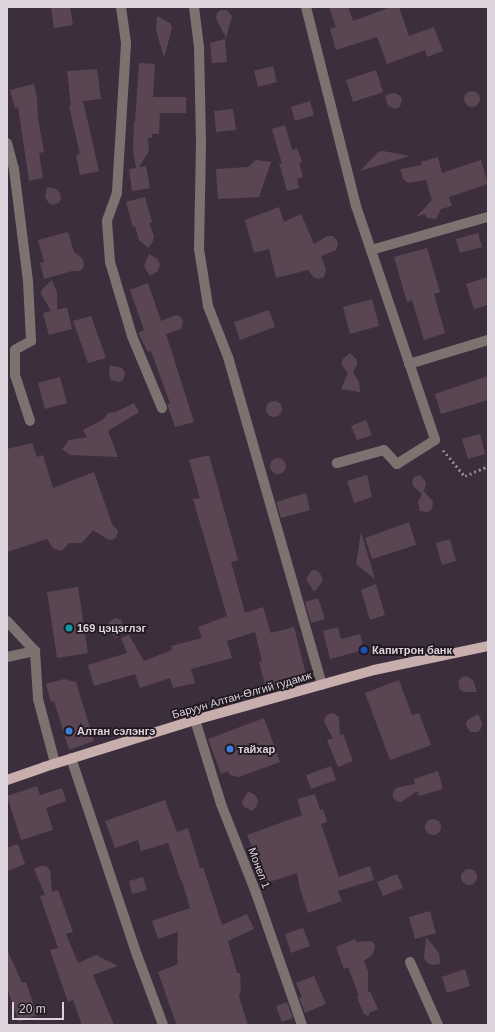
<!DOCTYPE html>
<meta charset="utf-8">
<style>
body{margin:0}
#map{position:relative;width:495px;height:1032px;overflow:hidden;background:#3d2e3d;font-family:Helvetica,sans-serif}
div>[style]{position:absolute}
.building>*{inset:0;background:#5a4653}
.round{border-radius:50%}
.path>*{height:2.5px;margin-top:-1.25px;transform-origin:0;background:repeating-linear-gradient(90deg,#948894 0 2px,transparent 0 5px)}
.minor>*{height:10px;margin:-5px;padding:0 5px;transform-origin:5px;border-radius:5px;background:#7e7271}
.major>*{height:10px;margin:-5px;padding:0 5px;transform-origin:5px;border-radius:5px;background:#c8afad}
.dots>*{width:11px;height:11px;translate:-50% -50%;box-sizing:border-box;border:2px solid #201920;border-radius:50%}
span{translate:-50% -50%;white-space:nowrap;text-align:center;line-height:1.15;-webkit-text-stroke:3.5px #201920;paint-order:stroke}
.poi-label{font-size:11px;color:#ddd3dd;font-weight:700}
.left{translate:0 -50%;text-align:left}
.street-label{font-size:11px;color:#ddd3dd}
.frame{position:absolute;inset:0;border:8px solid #ddd3dd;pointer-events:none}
.scale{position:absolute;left:12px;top:1002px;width:52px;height:18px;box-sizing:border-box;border:2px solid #ddd3dd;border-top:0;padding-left:5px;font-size:12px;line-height:14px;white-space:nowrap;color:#ddd3dd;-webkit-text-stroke:3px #201920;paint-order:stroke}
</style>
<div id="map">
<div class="building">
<i style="clip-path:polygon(51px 7px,70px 7px,73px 25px,54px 28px)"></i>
<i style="clip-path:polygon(329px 7px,348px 7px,353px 21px,391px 7px,399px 7px,409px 36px,434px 27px,443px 51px,427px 57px,425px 50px,387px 64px,377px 37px,336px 50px,330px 29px,336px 27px)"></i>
<i style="clip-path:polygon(221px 10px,227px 10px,232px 16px,226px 38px,216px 18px,217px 13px)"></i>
<i style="clip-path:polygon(157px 16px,170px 23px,172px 28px,164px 58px,156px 30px)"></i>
<i style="clip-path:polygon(225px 39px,227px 62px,212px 63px,210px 43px)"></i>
<i style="clip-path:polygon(139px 63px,155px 64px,153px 97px,186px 97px,186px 113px,160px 113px,159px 134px,152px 134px,152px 138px,148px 138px,149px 151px,139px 167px,146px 166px,150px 188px,132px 191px,129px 169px,136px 168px,133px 150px,134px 122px,135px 122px)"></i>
<i style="clip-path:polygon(273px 66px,277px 82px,258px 87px,254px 71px)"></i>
<i style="clip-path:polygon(97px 69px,101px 99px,83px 101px,99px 171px,80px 175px,76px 155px,80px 154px,69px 106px,71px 106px,67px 71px)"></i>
<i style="clip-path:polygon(376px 70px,383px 92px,353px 102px,346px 80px)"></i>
<i style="clip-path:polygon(34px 84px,37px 97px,38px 119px,44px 152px,39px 153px,43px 178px,29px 181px,18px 107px,15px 108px,10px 90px)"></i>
<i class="round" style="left:464px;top:91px;width:16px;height:16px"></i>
<i style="clip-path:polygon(394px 93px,399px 95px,402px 99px,400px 107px,395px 109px,388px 106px,385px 95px)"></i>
<i style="clip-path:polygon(310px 101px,314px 115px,295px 121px,291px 107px)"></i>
<i style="clip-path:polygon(233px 109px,236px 130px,216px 132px,214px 111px)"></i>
<i style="clip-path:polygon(285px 125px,292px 150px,297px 148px,302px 162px,299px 163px,303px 177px,297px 179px,299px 188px,287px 191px,279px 163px,282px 164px,272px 129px)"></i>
<i style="clip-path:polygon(383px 151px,410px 156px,360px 171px,378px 152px)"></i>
<i style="clip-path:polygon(438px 157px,442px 173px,481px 160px,488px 184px,449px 197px,452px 206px,441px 209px,436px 219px,428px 218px,424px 214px,416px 217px,432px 200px,426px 180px,408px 183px,403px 179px,400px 169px,422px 165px,421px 162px)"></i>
<i style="clip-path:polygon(256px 160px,271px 162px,259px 197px,218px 199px,216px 169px,248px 167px)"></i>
<i style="clip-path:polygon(47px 187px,56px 189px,60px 193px,61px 198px,59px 203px,52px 205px,48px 202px,45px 197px)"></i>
<i style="clip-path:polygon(145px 197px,152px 222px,149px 223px,154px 236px,153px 241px,148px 248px,139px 240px,135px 226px,133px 227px,126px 202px)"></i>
<i style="clip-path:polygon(279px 207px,284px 222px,301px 214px,314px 244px,327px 236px,333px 236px,337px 240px,338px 245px,336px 250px,321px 256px,326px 269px,324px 277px,319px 279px,314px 278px,308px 270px,276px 278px,269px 249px,254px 253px,245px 220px)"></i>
<i style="clip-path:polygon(68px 232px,74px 252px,83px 259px,84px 267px,80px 271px,72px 271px,44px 279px,40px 263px,44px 262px,38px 240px)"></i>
<i style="clip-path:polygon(478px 233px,482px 247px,460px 253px,456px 239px)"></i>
<i style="clip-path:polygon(427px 248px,440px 292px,434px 294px,445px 333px,424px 340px,412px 300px,407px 302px,394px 257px)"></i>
<i style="clip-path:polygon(149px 254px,157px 259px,160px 264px,158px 271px,150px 276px,144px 266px)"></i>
<i style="clip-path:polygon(488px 277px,488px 305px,474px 309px,466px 284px)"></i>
<i style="clip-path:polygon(52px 280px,57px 292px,57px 310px,67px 307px,72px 329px,49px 335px,43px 313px,51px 311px,41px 294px,42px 289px)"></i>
<i style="clip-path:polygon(148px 283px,161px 321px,176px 315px,181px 317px,183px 321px,181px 329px,166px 334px,194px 422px,175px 427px,167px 404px,170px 403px,151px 351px,148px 352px,138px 333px,144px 330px,130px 290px)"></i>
<i style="clip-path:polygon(372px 299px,379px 326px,350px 334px,343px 307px)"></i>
<i style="clip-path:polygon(269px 310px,275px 327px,240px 340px,234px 322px)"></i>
<i style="clip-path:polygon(91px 316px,106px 358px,88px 363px,73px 321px)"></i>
<i style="clip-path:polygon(350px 353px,357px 360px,357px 365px,353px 372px,359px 382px,360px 392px,341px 389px,348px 373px,342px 365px,342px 360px)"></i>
<i style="clip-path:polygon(110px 365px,122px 368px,125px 373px,123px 380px,118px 382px,111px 380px,109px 375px)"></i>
<i style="clip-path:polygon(488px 376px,488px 400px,441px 414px,435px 394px)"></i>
<i style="clip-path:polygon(60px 377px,67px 403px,45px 409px,38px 383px)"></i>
<i class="round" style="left:266px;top:401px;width:16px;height:16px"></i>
<i style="clip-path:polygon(134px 403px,139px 412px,108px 431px,118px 457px,70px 455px,62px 449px,69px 440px,87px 437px,83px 430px,104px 419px,108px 413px,116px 412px)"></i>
<i style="clip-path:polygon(366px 420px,372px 435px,357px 440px,351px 426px)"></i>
<i style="clip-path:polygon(480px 434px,485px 454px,468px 459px,462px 439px)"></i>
<i style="clip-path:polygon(32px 443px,37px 457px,43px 455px,53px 488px,94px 472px,112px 524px,118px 531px,116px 538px,112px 540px,107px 539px,93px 530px,82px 543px,69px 543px,65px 548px,60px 551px,53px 548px,47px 539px,7px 552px,7px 449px)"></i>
<i style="clip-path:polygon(209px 455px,238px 560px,231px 562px,245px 613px,263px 607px,271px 633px,294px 627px,307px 678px,266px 688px,259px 662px,262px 661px,255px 632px,227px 641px,232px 658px,191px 669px,195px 683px,173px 688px,170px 678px,140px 688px,135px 674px,94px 686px,88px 665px,127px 653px,121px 638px,129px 635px,144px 661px,172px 650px,171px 646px,202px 638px,198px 627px,227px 616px,193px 499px,200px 498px,189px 460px)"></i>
<i class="round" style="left:270px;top:458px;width:16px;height:16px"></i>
<i style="clip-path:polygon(367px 475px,372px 497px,354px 503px,347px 481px)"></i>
<i style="clip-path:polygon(420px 475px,426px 482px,424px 491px,433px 502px,432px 509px,428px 512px,420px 511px,418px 502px,422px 494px,414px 487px,412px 483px,414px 477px)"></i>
<i style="clip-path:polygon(306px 493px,310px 510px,281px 518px,276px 502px)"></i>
<i style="clip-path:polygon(409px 522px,416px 545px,372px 559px,365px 538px)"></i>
<i style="clip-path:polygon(361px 532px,375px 579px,356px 564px)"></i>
<i style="clip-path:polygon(450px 539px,456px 561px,442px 565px,436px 543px)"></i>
<i style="clip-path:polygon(312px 570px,318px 571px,322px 577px,322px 582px,314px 592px,306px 579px)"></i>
<i style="clip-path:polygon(376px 584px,385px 615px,370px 620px,361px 590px)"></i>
<i style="clip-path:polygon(78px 587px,88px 653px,57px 658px,47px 592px)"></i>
<i style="clip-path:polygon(318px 598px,325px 619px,311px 623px,305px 602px)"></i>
<i style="clip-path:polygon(116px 618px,121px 620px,123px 625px,123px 630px,117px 638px,105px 629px,111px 620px)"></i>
<i style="clip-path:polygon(338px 627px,341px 639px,360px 634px,364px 650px,330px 659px,323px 631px)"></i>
<i style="clip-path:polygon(466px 676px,473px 680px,477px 692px,464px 692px,460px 690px,458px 682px,461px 678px)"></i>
<i style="clip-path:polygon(64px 679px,76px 682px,94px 741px,69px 750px,54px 701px,51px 702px,46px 684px)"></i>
<i style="clip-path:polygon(399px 680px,412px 715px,419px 713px,431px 745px,390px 760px,365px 693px)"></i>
<i style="clip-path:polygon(330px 713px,335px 714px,339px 717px,340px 735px,343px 734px,353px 761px,338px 767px,327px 740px,333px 738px,324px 722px,325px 717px)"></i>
<i style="clip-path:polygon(478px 714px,482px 723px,481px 728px,478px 732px,470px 732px,466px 725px,467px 720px)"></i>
<i style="clip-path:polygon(264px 718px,280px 762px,239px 777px,230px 775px,228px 771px,221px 774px,208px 739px)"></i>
<i style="clip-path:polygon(331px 766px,336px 780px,311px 789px,306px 775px)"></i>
<i style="clip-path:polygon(438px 771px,443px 789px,419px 796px,417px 791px,401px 802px,396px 801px,393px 797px,393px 792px,396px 788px,415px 784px,414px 779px)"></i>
<i style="clip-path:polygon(37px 786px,40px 795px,62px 788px,66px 801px,46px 808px,53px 830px,21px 840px,7px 796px)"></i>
<i style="clip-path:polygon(248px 791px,255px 795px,258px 800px,257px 805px,253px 811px,244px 807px,242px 802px)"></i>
<i style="clip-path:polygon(315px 794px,320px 810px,323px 809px,327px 822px,321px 824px,339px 877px,370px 866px,374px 880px,338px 891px,342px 901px,308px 913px,300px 889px,297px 873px,266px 883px,247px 835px,302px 815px,297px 799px)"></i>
<i style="clip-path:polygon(165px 800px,177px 832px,188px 828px,200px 868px,203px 867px,222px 925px,247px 914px,254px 929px,228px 941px,237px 973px,240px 973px,241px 989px,239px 997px,248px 1025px,177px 1025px,173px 1015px,158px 972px,178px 964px,177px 954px,178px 932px,158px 939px,152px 921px,190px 908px,182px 881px,181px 881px,168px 843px,141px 851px,138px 840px,115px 848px,105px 821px)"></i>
<i class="round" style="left:425px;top:819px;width:16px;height:16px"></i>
<i style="clip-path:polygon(18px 844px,25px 864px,7px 871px,7px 848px)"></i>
<i style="clip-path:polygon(41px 866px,46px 866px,50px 870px,52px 892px,58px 890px,73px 932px,66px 934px,78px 963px,96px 955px,118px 966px,93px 975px,114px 1025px,82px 1025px,73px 1000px,68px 1002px,50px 950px,58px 948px,40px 896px,45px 895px,34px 869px)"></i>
<i class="round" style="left:461px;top:869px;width:16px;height:16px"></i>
<i style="clip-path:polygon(397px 874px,403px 888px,383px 896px,377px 882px)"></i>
<i style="clip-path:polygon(143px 877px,147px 890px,132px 894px,129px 881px)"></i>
<i style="clip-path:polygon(430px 911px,436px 933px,415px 939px,409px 917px)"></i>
<i style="clip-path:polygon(303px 928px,310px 946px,291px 953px,285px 934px)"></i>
<i style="clip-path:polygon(426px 937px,439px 953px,440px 964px,431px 965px,426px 962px,424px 957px)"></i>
<i style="clip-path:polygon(355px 939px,356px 942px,370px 941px,374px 943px,375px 947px,373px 954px,364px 961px,368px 971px,368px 992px,370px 991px,378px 1009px,369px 1013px,369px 1016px,367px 1016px,366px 1014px,364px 1015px,357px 997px,359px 996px,348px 967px,344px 969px,336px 947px)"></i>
<i style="clip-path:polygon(7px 949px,22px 983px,26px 982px,37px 1015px,19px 1022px,7px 988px)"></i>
<i style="clip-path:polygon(465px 969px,470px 986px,447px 993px,442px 977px)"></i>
<i style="clip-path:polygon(314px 976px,326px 1004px,305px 1013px,299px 998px,302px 997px,296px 983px)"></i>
<i style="clip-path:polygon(287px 1002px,293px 1018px,282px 1022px,276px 1006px)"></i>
</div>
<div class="path">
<i style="left:443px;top:450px;width:34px;rotate:50deg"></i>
<i style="left:465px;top:476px;width:25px;rotate:-23deg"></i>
</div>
<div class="minor">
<i style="left:121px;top:7px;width:37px;rotate:82deg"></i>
<i style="left:126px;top:44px;width:149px;rotate:93.5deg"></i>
<i style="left:117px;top:193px;width:30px;rotate:110deg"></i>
<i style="left:107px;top:221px;width:41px;rotate:85.8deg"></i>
<i style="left:110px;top:262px;width:77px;rotate:73.4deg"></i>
<i style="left:132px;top:336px;width:78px;rotate:67.4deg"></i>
<i style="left:194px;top:7px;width:40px;rotate:82.9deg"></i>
<i style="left:199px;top:47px;width:97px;rotate:88.8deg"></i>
<i style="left:201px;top:144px;width:105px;rotate:91.1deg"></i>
<i style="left:199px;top:249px;width:58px;rotate:81deg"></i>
<i style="left:208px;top:306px;width:55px;rotate:68.6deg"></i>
<i style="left:228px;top:357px;width:341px;rotate:74deg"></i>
<i style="left:306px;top:7px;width:205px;rotate:75.9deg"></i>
<i style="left:356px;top:206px;width:247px;rotate:71.3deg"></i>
<i style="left:435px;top:440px;width:45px;rotate:147.7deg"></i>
<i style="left:397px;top:464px;width:19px;rotate:-133deg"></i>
<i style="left:384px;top:450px;width:49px;rotate:164.5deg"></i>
<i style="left:7px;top:143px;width:27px;rotate:75deg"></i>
<i style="left:14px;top:169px;width:113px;rotate:82.9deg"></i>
<i style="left:28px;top:281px;width:60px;rotate:87.1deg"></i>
<i style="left:31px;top:341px;width:18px;rotate:151deg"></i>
<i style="left:15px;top:350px;width:25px;rotate:90deg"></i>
<i style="left:15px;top:375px;width:48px;rotate:71.9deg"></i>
<i style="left:371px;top:250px;width:122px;rotate:-15.8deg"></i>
<i style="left:409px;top:364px;width:83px;rotate:-16.9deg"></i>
<i style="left:7px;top:621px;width:41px;rotate:47deg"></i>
<i style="left:35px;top:651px;width:48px;rotate:86.4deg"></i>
<i style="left:38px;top:699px;width:66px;rotate:75.1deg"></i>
<i style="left:7px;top:657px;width:29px;rotate:-12deg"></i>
<i style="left:195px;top:720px;width:88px;rotate:72.8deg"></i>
<i style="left:221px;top:804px;width:96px;rotate:68.5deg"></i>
<i style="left:256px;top:893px;width:140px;rotate:70.8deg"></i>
<i style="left:71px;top:758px;width:208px;rotate:71.5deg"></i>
<i style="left:137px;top:955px;width:75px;rotate:69.6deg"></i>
<i style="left:410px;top:962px;width:69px;rotate:66deg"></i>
</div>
<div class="major">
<i style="left:7px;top:780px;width:39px;rotate:-19deg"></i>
<i style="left:44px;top:767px;width:158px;rotate:-17.3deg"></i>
<i style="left:195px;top:720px;width:186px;rotate:-15.6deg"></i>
<i style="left:374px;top:670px;width:116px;rotate:-11.9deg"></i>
</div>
<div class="dots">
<i style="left:69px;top:628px;background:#0f9aa8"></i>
<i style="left:364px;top:650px;background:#1a4fb4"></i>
<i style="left:69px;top:731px;background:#3f7fe0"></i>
<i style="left:230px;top:749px;background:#3f7fe0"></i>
</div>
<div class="poi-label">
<span class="left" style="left:77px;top:628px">169 цэцэглэг</span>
<span class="left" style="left:372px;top:650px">Капитрон банк</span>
<span class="left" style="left:77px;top:731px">Алтан сэлэнгэ</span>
<span class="left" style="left:238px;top:749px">тайхар</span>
</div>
<div class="street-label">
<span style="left:242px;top:695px;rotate:-16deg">Баруун Алтан-Өлгий гудамж</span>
<span style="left:259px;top:868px;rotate:69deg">Монел 1</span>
</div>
<div class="frame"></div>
<div class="scale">20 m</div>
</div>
